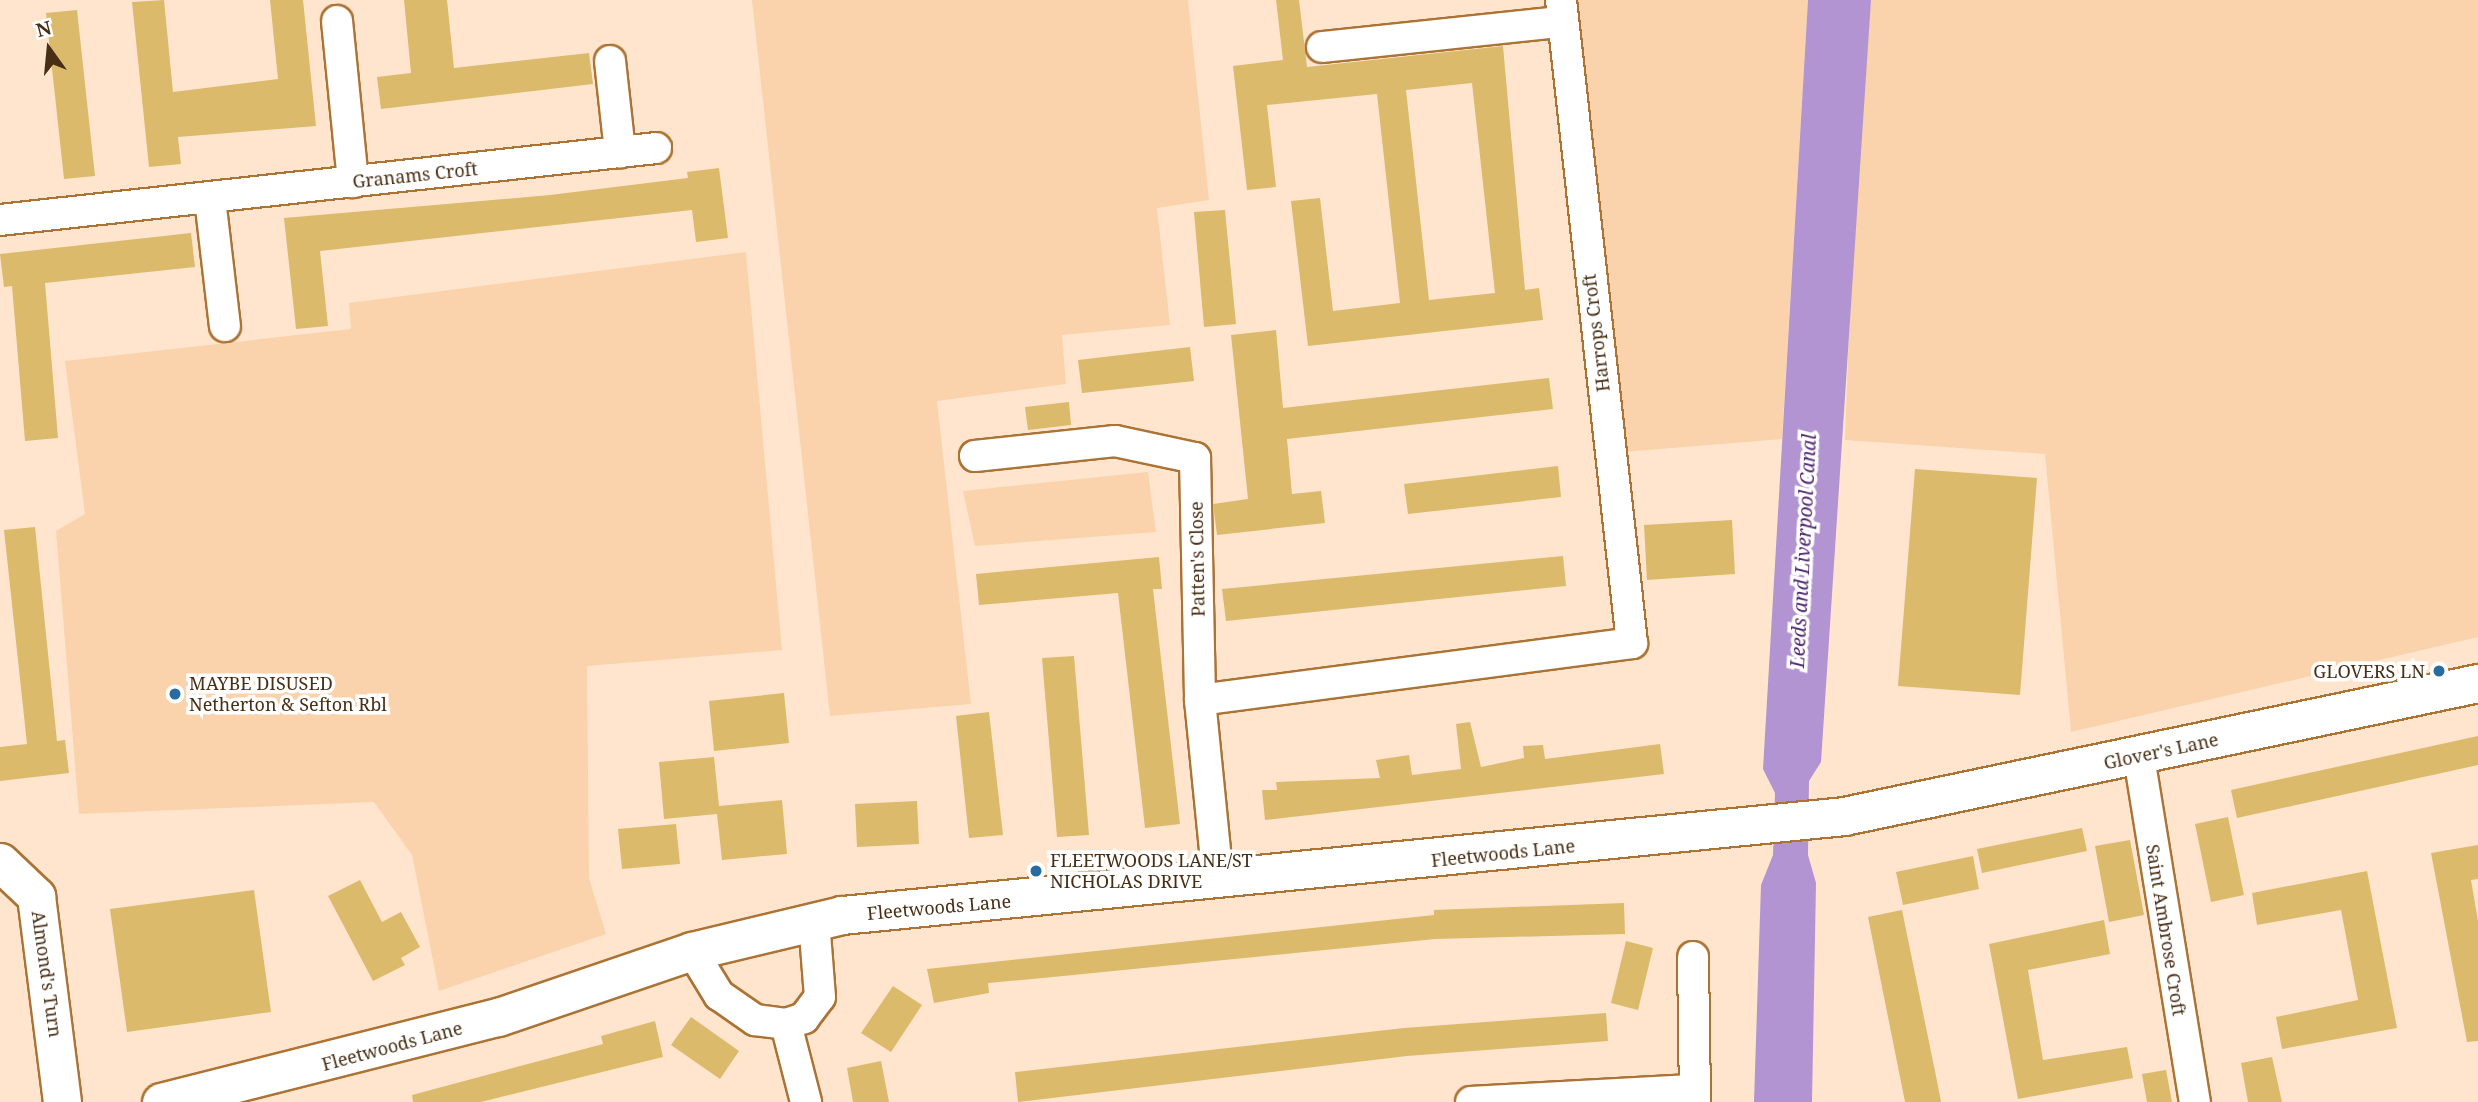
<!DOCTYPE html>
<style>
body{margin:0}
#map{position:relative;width:2478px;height:1102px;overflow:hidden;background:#ffe5cd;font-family:"Noto Serif",serif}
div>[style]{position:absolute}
.green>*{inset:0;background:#fad3ad}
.water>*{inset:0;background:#b194d1}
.building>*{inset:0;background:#dcba6b}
.roads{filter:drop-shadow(2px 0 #ab7334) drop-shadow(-2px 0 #ab7334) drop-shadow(0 2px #ab7334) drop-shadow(0 -2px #ab7334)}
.minor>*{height:30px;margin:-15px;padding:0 15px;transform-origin:15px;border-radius:15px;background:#fff}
.tertiary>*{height:37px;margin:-18.5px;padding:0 18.5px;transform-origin:18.5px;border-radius:18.5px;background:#fff}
.dots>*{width:19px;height:19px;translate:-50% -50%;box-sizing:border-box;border:4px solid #fff;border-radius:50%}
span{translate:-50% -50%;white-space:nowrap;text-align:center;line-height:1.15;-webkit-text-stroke:7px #fff;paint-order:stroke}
.street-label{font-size:18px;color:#472e14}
.poi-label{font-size:18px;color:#472e14}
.right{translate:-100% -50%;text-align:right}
.left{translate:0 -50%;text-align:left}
.water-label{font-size:19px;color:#4c246d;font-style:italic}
.north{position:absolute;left:14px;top:14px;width:70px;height:70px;-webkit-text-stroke:5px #fff;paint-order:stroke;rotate:345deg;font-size:19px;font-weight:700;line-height:28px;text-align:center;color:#472e14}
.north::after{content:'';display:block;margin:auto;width:24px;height:32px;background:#472e14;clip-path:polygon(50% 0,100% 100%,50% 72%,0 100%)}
</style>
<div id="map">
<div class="green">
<i style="clip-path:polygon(752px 0,1188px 0,1209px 200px,1157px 208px,1170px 325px,1062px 335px,1066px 384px,937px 401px,971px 704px,830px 716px)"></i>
<i style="clip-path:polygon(1570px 0,1808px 0,1782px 439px,1623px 452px)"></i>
<i style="clip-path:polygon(1871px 0,2478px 0,2478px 637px,2071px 732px,2045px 454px,1845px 440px,1854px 189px)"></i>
<i style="clip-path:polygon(746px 252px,782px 650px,587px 666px,589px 878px,606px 934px,439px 991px,412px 855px,374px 802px,79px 814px,56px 531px,85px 514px,65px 361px,351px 329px,349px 303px)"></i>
<i style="clip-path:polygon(1148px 472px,1156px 532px,975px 546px,963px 491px)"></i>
</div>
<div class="water">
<i style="clip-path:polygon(1808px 0,1871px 0,1821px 762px,1809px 781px,1808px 855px,1816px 883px,1812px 1102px,1754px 1102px,1761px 885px,1773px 855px,1775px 793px,1763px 769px)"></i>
</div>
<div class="building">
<i style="clip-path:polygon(164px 0,173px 92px,278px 79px,270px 0,303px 0,316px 126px,178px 137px,181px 164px,149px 167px,132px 2px)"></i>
<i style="clip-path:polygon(404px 0,447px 0,454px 68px,589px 53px,593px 84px,381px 109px,377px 77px,411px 73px)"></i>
<i style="clip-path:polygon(evenodd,1276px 0,1299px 0,1307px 67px,1503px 46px,1525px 290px,1539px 288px,1543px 320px,1308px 346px,1291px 201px,1320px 198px,1333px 311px,1400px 303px,1377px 94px,1267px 105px,1276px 187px,1247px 190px,1233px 66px,1283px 60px,1276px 0,1472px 83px,1495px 293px,1429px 300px,1406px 90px,1472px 83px)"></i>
<i style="clip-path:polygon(77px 10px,95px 176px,64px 179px,46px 13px)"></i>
<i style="clip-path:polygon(719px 168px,728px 238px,696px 242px,692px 210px,320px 251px,328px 326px,296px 329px,284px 218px,550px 195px,688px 178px,687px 172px)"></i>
<i style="clip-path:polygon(1225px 210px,1236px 324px,1204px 327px,1194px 212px)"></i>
<i style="clip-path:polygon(191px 233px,195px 267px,45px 283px,58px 438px,25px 441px,12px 286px,4px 287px,0 254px)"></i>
<i style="clip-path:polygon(1276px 330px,1283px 408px,1549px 378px,1553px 409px,1287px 439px,1292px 494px,1321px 491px,1325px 523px,1217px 535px,1213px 504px,1248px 499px,1231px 335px)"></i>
<i style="clip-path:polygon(1190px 347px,1194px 381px,1082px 393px,1078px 360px)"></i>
<i style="clip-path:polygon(1069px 402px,1071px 425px,1028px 430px,1025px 407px)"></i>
<i style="clip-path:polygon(1558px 466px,1561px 497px,1408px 514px,1404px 484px)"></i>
<i style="clip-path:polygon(1915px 469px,2037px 478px,2020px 695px,1898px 686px)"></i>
<i style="clip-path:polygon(1732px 520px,1735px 574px,1647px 580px,1644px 525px)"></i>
<i style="clip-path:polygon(35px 527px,57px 741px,65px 740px,69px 773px,0 781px,0 747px,27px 744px,4px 530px)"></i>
<i style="clip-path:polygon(1563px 556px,1566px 586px,1226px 621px,1222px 589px)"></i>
<i style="clip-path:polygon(1159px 557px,1162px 589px,1153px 589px,1180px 824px,1145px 828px,1118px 593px,979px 605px,976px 574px)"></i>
<i style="clip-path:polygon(1074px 656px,1089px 835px,1057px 837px,1042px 658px)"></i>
<i style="clip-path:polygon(784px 693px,789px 743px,714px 751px,709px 701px)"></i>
<i style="clip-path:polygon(989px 712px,1003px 835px,969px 838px,956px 716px)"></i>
<i style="clip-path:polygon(1470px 722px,1481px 767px,1524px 758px,1523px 746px,1543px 745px,1545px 759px,1660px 744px,1664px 774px,1265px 820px,1262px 790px,1277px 790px,1276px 782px,1380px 778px,1376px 760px,1409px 755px,1412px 775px,1461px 769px,1456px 724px)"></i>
<i style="clip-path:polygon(2478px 736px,2478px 765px,2237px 818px,2231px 790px)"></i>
<i style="clip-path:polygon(714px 757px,719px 806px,782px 800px,787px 854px,722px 860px,717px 814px,664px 819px,659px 762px)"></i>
<i style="clip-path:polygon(917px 801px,919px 844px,857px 847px,855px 804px)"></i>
<i style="clip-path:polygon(2228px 817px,2244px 895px,2211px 902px,2195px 824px)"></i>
<i style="clip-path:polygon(676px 824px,680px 864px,622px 869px,618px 829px)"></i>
<i style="clip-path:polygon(2082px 828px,2087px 851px,1982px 873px,1977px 849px)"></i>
<i style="clip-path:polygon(2130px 840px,2144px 915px,2109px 922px,2095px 846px)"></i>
<i style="clip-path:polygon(2478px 845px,2478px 879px,2471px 880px,2478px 921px,2478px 1041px,2467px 1042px,2431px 853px)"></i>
<i style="clip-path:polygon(1973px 856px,1979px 889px,1903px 905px,1896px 872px)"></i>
<i style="clip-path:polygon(2367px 871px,2397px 1028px,2282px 1049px,2276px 1017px,2358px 1000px,2341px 910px,2257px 925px,2252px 893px)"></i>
<i style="clip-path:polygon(360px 880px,382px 922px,401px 912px,420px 947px,401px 958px,405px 965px,373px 981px,328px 896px)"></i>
<i style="clip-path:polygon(254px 890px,271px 1012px,127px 1032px,110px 909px)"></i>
<i style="clip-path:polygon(1624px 903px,1625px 934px,1435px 939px,1043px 978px,988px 983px,989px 993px,934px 1003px,927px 969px,1434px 915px,1434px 910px)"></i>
<i style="clip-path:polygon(1902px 910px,1938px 1086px,1941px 1102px,1905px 1102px,1868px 917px)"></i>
<i style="clip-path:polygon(2104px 920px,2110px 954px,2028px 970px,2043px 1060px,2127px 1047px,2133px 1078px,2018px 1099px,1989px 944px)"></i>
<i style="clip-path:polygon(1626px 941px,1653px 948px,1638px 1010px,1611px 1003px)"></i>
<i style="clip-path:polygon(893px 986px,922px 1005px,891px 1052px,861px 1033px)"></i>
<i style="clip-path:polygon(1606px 1013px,1608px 1041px,1407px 1056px,1018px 1102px,1015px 1072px,1404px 1028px)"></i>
<i style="clip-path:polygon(691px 1017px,739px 1051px,720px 1079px,671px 1045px)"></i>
<i style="clip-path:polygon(655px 1021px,663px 1057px,481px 1102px,413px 1102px,412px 1095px,603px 1044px,601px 1036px)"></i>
<i style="clip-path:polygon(2272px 1057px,2282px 1102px,2248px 1102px,2241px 1063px)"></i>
<i style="clip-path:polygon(881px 1061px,889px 1102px,853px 1102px,847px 1068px)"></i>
<i style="clip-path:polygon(2166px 1070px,2172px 1102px,2147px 1102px,2142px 1074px)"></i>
</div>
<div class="roads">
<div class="minor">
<i style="left:337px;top:21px;width:162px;rotate:84.3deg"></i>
<i style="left:1322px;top:47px;width:239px;rotate:-6deg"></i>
<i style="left:610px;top:61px;width:92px;rotate:83.7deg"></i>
<i style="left:210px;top:199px;width:128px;rotate:83.3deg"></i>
<i style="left:0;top:220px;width:660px;rotate:-6.26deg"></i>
<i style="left:975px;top:456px;width:141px;rotate:-6.1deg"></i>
<i style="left:1115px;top:441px;width:82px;rotate:12deg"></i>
<i style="left:1195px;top:458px;width:242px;rotate:88.8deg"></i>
<i style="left:1200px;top:700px;width:182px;rotate:84.3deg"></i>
<i style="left:1200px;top:700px;width:436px;rotate:-7.5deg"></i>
<i style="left:1632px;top:643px;width:647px;rotate:-96.3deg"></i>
<i style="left:2139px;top:757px;width:350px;rotate:80.8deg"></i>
<i style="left:692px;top:951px;width:52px;rotate:58.5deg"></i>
<i style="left:719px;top:995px;width:44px;rotate:34.8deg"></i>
<i style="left:755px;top:1020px;width:31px;rotate:7deg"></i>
<i style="left:786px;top:1024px;width:19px;rotate:-18deg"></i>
<i style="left:804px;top:1018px;width:26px;rotate:-53deg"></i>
<i style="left:820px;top:997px;width:76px;rotate:-94.5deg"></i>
<i style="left:1693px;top:957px;width:145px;rotate:89.2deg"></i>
<i style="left:786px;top:1024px;width:81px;rotate:75.6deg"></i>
<i style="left:1471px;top:1102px;width:224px;rotate:-3.1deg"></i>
</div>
<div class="tertiary">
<i style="left:0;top:862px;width:50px;rotate:43.4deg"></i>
<i style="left:36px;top:896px;width:208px;rotate:82.8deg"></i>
<i style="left:161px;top:1102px;width:348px;rotate:-14.2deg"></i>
<i style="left:498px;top:1017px;width:205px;rotate:-18.8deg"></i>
<i style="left:692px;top:951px;width:154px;rotate:-13.5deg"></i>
<i style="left:842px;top:915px;width:1007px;rotate:-5.64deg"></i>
<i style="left:1844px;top:816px;width:648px;rotate:-11.85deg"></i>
</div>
</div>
<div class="dots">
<i style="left:2439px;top:671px;background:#276ba0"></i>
<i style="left:175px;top:694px;background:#276ba0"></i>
<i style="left:1036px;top:871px;background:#276ba0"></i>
</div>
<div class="street-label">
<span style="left:415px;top:175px;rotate:-6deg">Granams Croft</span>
<span style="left:1596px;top:333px;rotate:-97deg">Harrops Croft</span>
<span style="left:1197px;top:559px;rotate:-91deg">Patten's Close</span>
<span style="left:2161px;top:751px;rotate:-12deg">Glover's Lane</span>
<span style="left:1503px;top:853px;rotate:-6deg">Fleetwoods Lane</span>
<span style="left:939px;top:907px;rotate:-5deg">Fleetwoods Lane</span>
<span style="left:2166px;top:930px;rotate:81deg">Saint Ambrose Croft</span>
<span style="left:47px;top:974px;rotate:82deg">Almond's Turn</span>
<span style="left:392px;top:1046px;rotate:-15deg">Fleetwoods Lane</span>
</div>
<div class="poi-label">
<span class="right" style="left:2425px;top:671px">GLOVERS LN</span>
<span class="left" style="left:189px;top:694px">MAYBE DISUSED<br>Netherton &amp; Sefton Rbl</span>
<span class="left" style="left:1050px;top:871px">FLEETWOODS LANE/ST<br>NICHOLAS DRIVE</span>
</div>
<div class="water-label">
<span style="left:1804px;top:551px;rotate:-87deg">Leeds and Liverpool Canal</span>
</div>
<div class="north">N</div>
</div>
